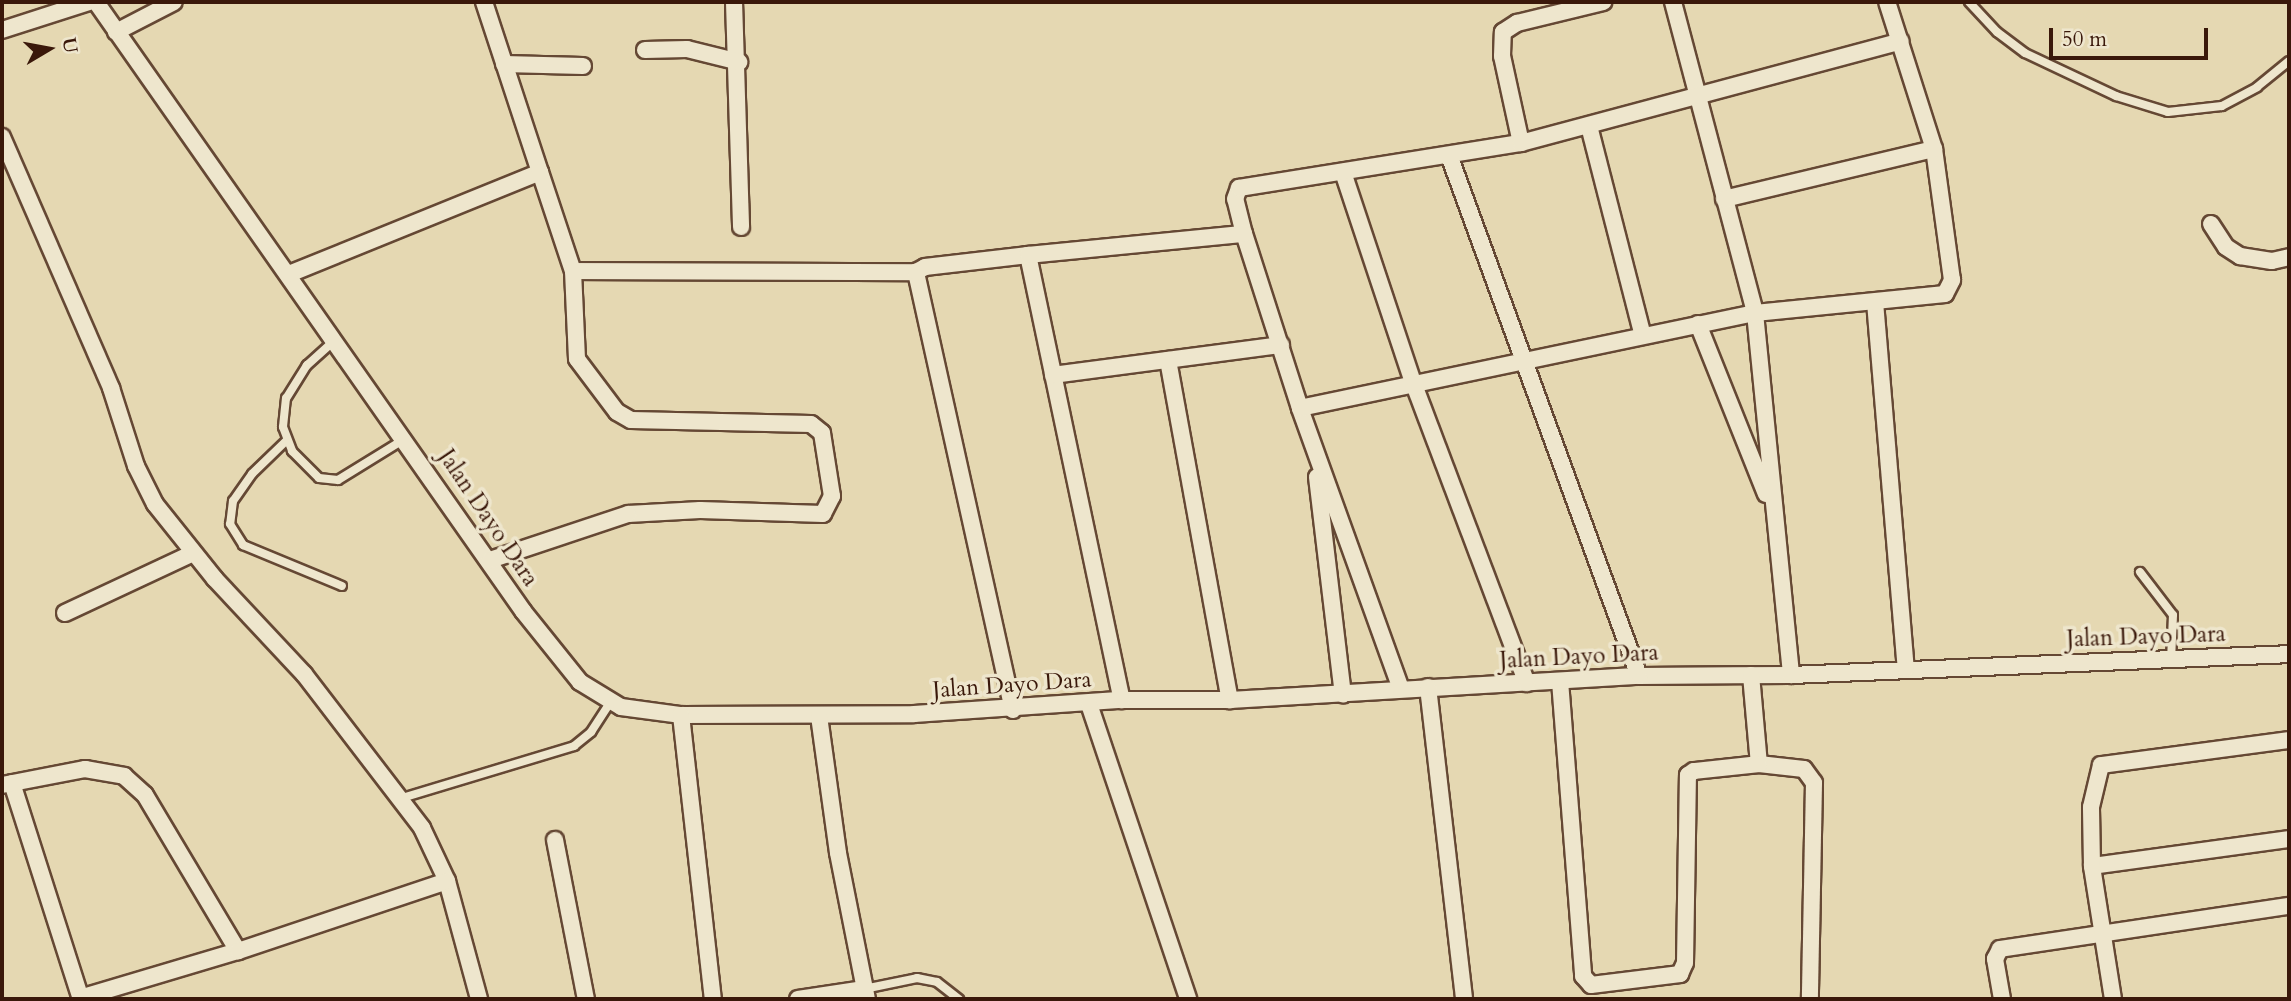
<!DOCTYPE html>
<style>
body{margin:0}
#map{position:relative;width:2291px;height:1001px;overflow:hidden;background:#e5d8b2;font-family:Cardo,serif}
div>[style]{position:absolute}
.roads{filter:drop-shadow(2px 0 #654834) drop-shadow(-2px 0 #654834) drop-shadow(0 2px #654834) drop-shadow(0 -2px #654834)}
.service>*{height:8px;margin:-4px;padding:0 4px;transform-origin:4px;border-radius:4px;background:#eee6cd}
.minor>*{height:16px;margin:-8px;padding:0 8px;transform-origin:8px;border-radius:8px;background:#eee6cd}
span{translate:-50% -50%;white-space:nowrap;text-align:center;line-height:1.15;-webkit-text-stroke:7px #eee6cd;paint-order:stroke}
.street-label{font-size:23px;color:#3a180a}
.frame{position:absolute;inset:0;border:4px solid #3a180a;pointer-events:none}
.north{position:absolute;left:14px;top:14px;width:70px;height:70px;-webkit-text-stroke:5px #eee6cd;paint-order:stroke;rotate:80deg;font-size:19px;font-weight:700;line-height:28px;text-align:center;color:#3a180a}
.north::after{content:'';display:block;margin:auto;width:24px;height:32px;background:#3a180a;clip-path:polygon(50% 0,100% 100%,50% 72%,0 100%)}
.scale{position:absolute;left:2049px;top:28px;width:159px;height:32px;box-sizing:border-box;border:4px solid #3a180a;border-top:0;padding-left:9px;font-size:21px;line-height:24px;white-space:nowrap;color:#3a180a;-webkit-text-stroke:5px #eee6cd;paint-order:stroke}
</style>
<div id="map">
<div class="roads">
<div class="service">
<i style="left:1969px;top:2px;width:41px;rotate:47deg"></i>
<i style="left:1997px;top:32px;width:35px;rotate:37deg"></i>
<i style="left:2025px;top:53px;width:101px;rotate:25.3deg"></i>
<i style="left:2116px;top:96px;width:54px;rotate:17.1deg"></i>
<i style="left:2168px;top:112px;width:54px;rotate:-6.3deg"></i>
<i style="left:2222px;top:106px;width:40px;rotate:-28deg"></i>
<i style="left:2257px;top:87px;width:41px;rotate:-39.1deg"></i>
<i style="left:335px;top:340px;width:38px;rotate:138deg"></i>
<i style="left:307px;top:365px;width:39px;rotate:122deg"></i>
<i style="left:286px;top:398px;width:29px;rotate:96deg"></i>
<i style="left:283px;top:427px;width:26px;rotate:69deg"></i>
<i style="left:292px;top:451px;width:38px;rotate:45deg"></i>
<i style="left:319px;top:478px;width:19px;rotate:6deg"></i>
<i style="left:338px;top:480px;width:76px;rotate:-31.6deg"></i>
<i style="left:286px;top:441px;width:47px;rotate:135.9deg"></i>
<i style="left:252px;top:474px;width:33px;rotate:125deg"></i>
<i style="left:233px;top:501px;width:23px;rotate:97deg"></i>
<i style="left:230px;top:524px;width:25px;rotate:58deg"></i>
<i style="left:243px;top:545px;width:107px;rotate:22.5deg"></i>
<i style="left:2140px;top:572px;width:54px;rotate:52.5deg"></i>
<i style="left:2173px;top:615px;width:45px;rotate:92.5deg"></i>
<i style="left:402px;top:798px;width:180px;rotate:-16.8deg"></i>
<i style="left:574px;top:746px;width:22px;rotate:-39deg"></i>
<i style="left:591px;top:732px;width:35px;rotate:-57deg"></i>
<i style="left:864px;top:989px;width:54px;rotate:-11.7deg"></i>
<i style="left:917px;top:978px;width:20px;rotate:11deg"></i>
<i style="left:937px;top:982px;width:28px;rotate:38deg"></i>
</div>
<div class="minor">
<i style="left:96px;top:2px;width:744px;rotate:54.96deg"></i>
<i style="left:523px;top:611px;width:91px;rotate:51.2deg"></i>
<i style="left:580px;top:682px;width:48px;rotate:31.4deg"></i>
<i style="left:621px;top:707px;width:61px;rotate:7.6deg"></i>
<i style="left:681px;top:715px;width:233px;rotate:-0.2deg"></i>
<i style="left:914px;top:714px;width:208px;rotate:-3.9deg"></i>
<i style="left:1122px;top:700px;width:108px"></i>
<i style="left:1230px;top:700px;width:410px;rotate:-3.4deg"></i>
<i style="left:1639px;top:676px;width:152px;rotate:-0.4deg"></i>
<i style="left:1791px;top:675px;width:498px;rotate:-2.4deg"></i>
<i style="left:484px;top:2px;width:179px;rotate:71.8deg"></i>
<i style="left:734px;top:2px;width:225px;rotate:88.2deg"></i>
<i style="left:1673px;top:2px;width:322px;rotate:75.2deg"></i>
<i style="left:1755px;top:313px;width:364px;rotate:84.3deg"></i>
<i style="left:2px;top:30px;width:91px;rotate:-17.8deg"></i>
<i style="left:116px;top:32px;width:65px;rotate:-27.3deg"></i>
<i style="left:645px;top:50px;width:42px;rotate:-1.4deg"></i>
<i style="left:687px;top:49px;width:54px;rotate:14deg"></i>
<i style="left:504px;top:64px;width:79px;rotate:1.5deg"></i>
<i style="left:1589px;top:126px;width:214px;rotate:75.6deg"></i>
<i style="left:2px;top:137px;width:274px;rotate:66.5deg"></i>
<i style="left:111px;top:388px;width:82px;rotate:72.2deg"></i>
<i style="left:136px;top:466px;width:42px;rotate:63.4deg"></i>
<i style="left:155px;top:504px;width:96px;rotate:51.3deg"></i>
<i style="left:215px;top:579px;width:130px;rotate:46.9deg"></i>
<i style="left:304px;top:674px;width:194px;rotate:52.5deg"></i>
<i style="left:422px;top:828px;width:59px;rotate:64.7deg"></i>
<i style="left:447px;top:881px;width:122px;rotate:74.8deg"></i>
<i style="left:1521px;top:143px;width:89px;rotate:-102.3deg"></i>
<i style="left:1502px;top:56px;width:24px;rotate:-88deg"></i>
<i style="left:1503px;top:32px;width:17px;rotate:-33deg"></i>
<i style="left:1517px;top:23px;width:89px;rotate:-13.7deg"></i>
<i style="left:1450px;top:158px;width:551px;rotate:69.95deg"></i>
<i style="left:1343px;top:172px;width:221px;rotate:71.6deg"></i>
<i style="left:1413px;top:382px;width:322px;rotate:69.3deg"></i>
<i style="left:1724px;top:199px;width:216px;rotate:-13.4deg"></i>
<i style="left:2211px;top:224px;width:27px;rotate:57deg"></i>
<i style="left:2226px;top:247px;width:17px;rotate:33deg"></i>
<i style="left:2240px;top:256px;width:32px;rotate:9deg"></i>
<i style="left:2272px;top:261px;width:17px;rotate:-13deg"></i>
<i style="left:1028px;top:255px;width:455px;rotate:78.1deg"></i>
<i style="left:573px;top:271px;width:343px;rotate:0.2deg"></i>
<i style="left:289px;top:274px;width:271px;rotate:-22.1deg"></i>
<i style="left:540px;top:172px;width:104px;rotate:71.6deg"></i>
<i style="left:573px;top:271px;width:88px;rotate:87.4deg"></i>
<i style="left:577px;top:359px;width:66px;rotate:53deg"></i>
<i style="left:617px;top:412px;width:16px;rotate:30deg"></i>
<i style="left:631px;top:420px;width:180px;rotate:1.3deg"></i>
<i style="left:811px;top:424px;width:14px;rotate:39deg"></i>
<i style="left:822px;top:433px;width:64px;rotate:81deg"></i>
<i style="left:832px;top:496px;width:20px;rotate:117deg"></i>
<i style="left:823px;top:514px;width:123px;rotate:-178.1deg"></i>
<i style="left:700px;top:510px;width:72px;rotate:176.8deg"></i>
<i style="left:628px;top:514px;width:145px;rotate:161.6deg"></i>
<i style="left:1875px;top:302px;width:368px;rotate:85.2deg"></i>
<i style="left:1698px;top:324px;width:183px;rotate:68.2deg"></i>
<i style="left:1168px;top:360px;width:346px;rotate:79.7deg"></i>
<i style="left:1053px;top:375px;width:230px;rotate:-7.5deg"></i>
<i style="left:1300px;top:408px;width:183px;rotate:-107.8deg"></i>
<i style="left:1244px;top:234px;width:36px;rotate:-104deg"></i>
<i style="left:1235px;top:199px;width:12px;rotate:-70deg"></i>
<i style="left:1239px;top:188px;width:286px;rotate:-9.1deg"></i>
<i style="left:1521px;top:143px;width:393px;rotate:-15deg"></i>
<i style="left:1317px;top:477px;width:219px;rotate:83.2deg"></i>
<i style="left:65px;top:613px;width:141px;rotate:-25.1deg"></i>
<i style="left:1751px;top:675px;width:89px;rotate:84.9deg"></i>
<i style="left:1759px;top:764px;width:45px;rotate:6.3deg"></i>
<i style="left:1804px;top:769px;width:17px;rotate:54deg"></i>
<i style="left:1814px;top:783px;width:216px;rotate:91.1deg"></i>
<i style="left:1560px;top:681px;width:296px;rotate:85.5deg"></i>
<i style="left:1583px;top:976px;width:12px;rotate:48deg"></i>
<i style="left:1591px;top:985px;width:90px;rotate:-7deg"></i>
<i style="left:1680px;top:974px;width:12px;rotate:-66deg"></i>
<i style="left:1685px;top:963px;width:188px;rotate:-89.1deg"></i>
<i style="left:1688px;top:775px;width:7px;rotate:-34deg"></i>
<i style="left:1694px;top:771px;width:65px;rotate:-6.1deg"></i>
<i style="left:1428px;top:687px;width:314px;rotate:83.4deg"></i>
<i style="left:1401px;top:689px;width:299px;rotate:-109.8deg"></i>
<i style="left:1300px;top:408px;width:465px;rotate:-11.8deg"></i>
<i style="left:1755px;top:313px;width:191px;rotate:-5.7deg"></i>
<i style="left:1945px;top:294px;width:16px;rotate:-63deg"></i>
<i style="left:1952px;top:280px;width:132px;rotate:-97.8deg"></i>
<i style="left:1934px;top:149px;width:154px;rotate:-107.7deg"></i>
<i style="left:1089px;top:704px;width:311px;rotate:71.4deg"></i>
<i style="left:1013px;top:710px;width:449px;rotate:-102.5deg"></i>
<i style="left:916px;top:272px;width:10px;rotate:-29deg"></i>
<i style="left:925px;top:267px;width:104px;rotate:-6.6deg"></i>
<i style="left:1028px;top:255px;width:217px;rotate:-5.6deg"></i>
<i style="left:681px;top:715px;width:286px;rotate:83.6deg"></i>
<i style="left:819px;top:716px;width:138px;rotate:82.1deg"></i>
<i style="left:838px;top:853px;width:149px;rotate:78.8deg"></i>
<i style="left:12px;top:783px;width:227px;rotate:72.3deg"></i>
<i style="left:2px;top:785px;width:85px;rotate:-10.9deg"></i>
<i style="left:85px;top:769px;width:40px;rotate:10deg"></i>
<i style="left:124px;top:776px;width:28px;rotate:42deg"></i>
<i style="left:145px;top:795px;width:182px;rotate:59.2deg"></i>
<i style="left:555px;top:840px;width:162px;rotate:79deg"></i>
<i style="left:2092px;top:866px;width:199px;rotate:-7.8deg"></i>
<i style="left:80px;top:998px;width:165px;rotate:-16.6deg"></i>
<i style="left:238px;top:951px;width:220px;rotate:-18.5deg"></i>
<i style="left:798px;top:999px;width:67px;rotate:-8.6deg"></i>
<i style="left:2002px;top:999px;width:41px;rotate:-99.9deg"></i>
<i style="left:1995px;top:959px;width:11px;rotate:-63deg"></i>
<i style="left:2000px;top:949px;width:292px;rotate:-8.5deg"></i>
<i style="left:2113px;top:999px;width:135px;rotate:-99deg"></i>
<i style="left:2092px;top:866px;width:59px;rotate:-91deg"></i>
<i style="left:2091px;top:807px;width:43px;rotate:-76.6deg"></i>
<i style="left:2101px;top:765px;width:190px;rotate:-7.6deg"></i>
</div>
</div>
<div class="street-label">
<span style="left:488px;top:518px;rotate:56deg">Jalan Dayo Dara</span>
<span style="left:2146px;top:637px;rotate:-2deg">Jalan Dayo Dara</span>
<span style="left:1579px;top:657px;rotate:-3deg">Jalan Dayo Dara</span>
<span style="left:1012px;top:685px;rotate:-4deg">Jalan Dayo Dara</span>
</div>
<div class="frame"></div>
<div class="north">U</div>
<div class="scale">50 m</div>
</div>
